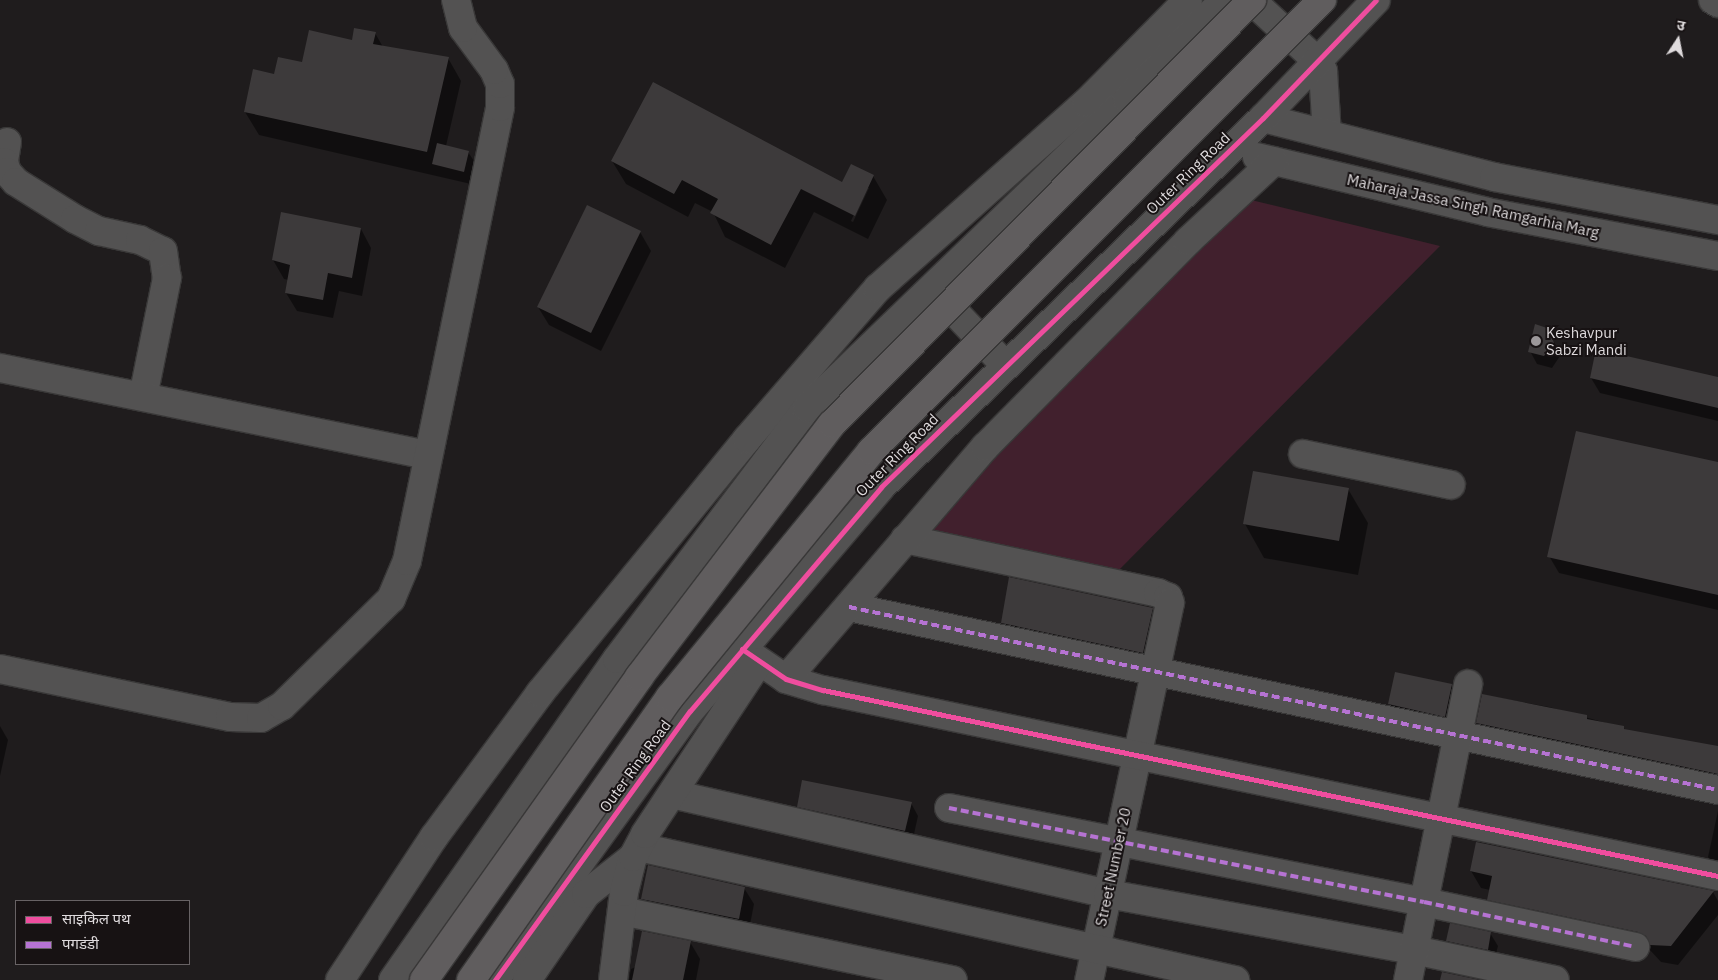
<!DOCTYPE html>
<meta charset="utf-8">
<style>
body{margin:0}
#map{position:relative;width:1718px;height:980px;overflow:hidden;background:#1f1c1d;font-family:"IBM Plex Sans","Noto Sans Devanagari",sans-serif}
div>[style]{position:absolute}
.green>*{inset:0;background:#41202d}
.shadow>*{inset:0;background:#0007}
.building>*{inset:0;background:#3d3a3b}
.roads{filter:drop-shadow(1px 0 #393838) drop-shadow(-1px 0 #393838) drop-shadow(0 1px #393838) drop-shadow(0 -1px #393838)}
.minor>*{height:28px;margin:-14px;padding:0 14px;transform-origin:14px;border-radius:14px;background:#535252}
.bridges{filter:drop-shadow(1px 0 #393838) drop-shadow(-1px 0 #393838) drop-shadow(0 1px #393838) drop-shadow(0 -1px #393838)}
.major-bridge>*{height:28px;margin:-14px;padding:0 14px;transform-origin:14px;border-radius:14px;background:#605d5e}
.quiet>*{height:4px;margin-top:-2px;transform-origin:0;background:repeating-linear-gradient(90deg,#b673d3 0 8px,transparent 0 12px)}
.cycleway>*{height:5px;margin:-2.5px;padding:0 2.5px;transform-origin:2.5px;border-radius:2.5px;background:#ef4d9e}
.dots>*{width:14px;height:14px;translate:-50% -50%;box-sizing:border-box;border:2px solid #171213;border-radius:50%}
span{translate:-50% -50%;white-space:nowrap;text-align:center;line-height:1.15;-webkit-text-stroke:4px #171213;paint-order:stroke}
.street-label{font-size:15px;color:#dfdbdd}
.poi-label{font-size:15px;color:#dfdbdd}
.left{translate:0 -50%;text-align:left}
.legend{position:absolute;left:15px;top:900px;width:175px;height:65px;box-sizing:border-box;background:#171213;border:1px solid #676264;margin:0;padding:6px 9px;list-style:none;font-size:15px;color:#dfdbdd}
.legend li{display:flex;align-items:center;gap:10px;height:25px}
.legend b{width:25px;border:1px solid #676264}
.north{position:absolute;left:1653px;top:15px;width:50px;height:50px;-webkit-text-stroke:4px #171213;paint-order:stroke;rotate:11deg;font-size:14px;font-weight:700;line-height:20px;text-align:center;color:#dfdbdd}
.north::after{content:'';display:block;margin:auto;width:18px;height:22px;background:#dfdbdd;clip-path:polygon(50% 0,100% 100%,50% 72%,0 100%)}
</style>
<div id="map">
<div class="green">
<i style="clip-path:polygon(1251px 200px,1440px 246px,1113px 576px,920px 527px)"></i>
</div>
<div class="shadow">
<i style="clip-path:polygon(375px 33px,383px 47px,448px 58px,461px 81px,446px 146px,468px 152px,476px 164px,471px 184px,259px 135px,245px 112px,275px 76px)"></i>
<i style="clip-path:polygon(evenodd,612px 161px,843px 184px,873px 176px,887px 200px,868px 239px,814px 212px,785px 268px,725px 237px,713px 212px,695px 203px,688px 217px,626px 184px,612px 161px,866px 188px,869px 188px,853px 222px,851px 221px,866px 188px)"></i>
<i style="clip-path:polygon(282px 213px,361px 229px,371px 248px,362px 296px,339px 291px,333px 318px,297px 311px,286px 293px,289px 280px,284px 279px,273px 260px)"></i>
<i style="clip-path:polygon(640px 232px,651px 251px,601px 351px,549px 325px,538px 307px)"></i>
<i style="clip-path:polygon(1549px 330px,1560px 356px,1552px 368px,1537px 364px,1530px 351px)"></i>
<i style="clip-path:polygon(1718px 377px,1718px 421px,1600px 393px,1591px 378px)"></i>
<i style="clip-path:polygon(1718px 466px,1718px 610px,1559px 573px,1549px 556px)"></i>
<i style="clip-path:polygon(1348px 489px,1368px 523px,1358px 575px,1264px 558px,1245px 524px)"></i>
<i style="clip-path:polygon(1152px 609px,1163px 628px,1154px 671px,1013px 641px,1002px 623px)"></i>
<i style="clip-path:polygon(1396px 673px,1451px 685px,1462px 704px,1456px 735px,1400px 723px,1389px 704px)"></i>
<i style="clip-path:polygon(1483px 695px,1549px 707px,1624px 728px,1625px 731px,1718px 752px,1718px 788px,1485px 737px,1477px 723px)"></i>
<i style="clip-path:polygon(0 726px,8px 740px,0 776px)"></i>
<i style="clip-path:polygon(911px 803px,918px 816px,912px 843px,806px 819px,798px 806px)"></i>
<i style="clip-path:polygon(1718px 811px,1718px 872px,1708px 857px)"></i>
<i style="clip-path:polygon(1471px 871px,1713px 892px,1718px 901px,1718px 915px,1678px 965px,1661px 962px,1649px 949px,1498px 916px,1489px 899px,1490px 890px,1481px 888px)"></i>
<i style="clip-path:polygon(744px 888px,754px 904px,748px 935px,652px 915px,643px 899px)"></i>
<i style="clip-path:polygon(1490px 933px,1498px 946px,1494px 961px,1455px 953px,1448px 941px)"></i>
<i style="clip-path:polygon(690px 942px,700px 959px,696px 980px,629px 980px,631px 969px)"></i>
</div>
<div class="building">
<i style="clip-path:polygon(354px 28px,376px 32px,373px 44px,449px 57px,427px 152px,244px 112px,253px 69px,274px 74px,278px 57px,302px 62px,309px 30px,352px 40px)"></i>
<i style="clip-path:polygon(653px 82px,842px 182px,851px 164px,874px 175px,855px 216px,801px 189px,771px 245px,710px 213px,718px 199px,682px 180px,674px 194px,611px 161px)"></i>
<i style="clip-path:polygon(437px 143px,469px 151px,464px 172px,432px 164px)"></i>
<i style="clip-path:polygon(587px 205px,641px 231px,591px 333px,537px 307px)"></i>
<i style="clip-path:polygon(281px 212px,361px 228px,352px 278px,328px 273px,323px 300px,285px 293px,290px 265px,272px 260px)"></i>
<i style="clip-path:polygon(1535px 324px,1550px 329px,1554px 343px,1544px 356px,1528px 352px)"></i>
<i style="clip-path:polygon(1596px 349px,1718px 377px,1718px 408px,1590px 378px)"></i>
<i style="clip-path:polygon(1576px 431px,1718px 462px,1718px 595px,1547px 557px)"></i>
<i style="clip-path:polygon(1253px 471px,1349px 488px,1339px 541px,1243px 524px)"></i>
<i style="clip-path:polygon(1009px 577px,1153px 608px,1143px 653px,1001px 623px)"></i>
<i style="clip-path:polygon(1395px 672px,1452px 684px,1445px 717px,1388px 704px)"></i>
<i style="clip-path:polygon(1482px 694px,1587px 715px,1587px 719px,1624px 726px,1624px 729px,1718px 746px,1718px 774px,1476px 723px)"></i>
<i style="clip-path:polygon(802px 780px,912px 802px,905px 831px,797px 807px)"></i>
<i style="clip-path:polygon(1476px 842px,1714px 891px,1671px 946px,1650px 945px,1646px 936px,1638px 932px,1487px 900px,1492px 876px,1470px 871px)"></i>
<i style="clip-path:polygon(648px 865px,745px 887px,739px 919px,641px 899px)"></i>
<i style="clip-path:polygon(1450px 923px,1491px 932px,1488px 950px,1446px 941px)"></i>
<i style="clip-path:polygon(642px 931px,691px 941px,683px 980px,632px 980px)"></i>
<i style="clip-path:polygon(1442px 972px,1480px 980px,1440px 980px)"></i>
</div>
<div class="roads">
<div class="minor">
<i style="left:1251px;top:0;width:90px;rotate:42.7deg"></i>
<i style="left:1317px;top:61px;width:12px;rotate:59deg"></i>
<i style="left:1323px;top:71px;width:63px;rotate:86.4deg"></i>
<i style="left:1713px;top:0;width:6px;rotate:31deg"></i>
<i style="left:1263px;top:118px;width:238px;rotate:14.3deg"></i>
<i style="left:1494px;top:177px;width:228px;rotate:10.9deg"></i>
<i style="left:7px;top:142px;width:20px;rotate:99deg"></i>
<i style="left:4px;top:162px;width:10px;rotate:73deg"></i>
<i style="left:7px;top:172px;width:13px;rotate:48deg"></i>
<i style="left:16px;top:182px;width:70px;rotate:32.1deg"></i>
<i style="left:75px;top:219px;width:27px;rotate:27deg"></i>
<i style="left:99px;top:231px;width:42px;rotate:12.4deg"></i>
<i style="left:140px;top:240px;width:25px;rotate:26deg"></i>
<i style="left:163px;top:251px;width:27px;rotate:82deg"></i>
<i style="left:167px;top:278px;width:121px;rotate:101.4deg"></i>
<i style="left:1257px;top:157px;width:236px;rotate:13.4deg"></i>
<i style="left:1487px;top:212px;width:235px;rotate:10.8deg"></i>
<i style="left:933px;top:289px;width:106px;rotate:46.5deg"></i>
<i style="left:0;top:368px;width:437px;rotate:11.5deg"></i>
<i style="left:1303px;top:454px;width:151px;rotate:11.8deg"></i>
<i style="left:905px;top:539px;width:259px;rotate:12deg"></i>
<i style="left:1158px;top:593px;width:11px;rotate:22deg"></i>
<i style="left:1168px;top:597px;width:6px;rotate:72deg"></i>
<i style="left:1170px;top:603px;width:386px;rotate:102.1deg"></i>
<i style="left:849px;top:607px;width:888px;rotate:11.89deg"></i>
<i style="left:742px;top:649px;width:53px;rotate:34.3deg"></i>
<i style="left:786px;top:679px;width:39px;rotate:17deg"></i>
<i style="left:823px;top:690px;width:914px;rotate:11.74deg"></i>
<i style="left:0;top:669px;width:235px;rotate:11.8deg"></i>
<i style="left:230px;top:717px;width:31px;rotate:2deg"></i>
<i style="left:261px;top:718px;width:24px;rotate:-30deg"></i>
<i style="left:282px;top:706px;width:153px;rotate:-44.5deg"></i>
<i style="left:391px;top:599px;width:41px;rotate:-67.2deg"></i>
<i style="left:407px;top:561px;width:463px;rotate:-78.4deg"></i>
<i style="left:500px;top:107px;width:23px;rotate:-90deg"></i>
<i style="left:500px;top:84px;width:15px;rotate:-113deg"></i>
<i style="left:494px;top:70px;width:52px;rotate:-126.4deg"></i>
<i style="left:463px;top:28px;width:29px;rotate:-104deg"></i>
<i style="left:786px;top:679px;width:306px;rotate:-49.4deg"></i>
<i style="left:985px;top:447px;width:289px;rotate:-45.4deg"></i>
<i style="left:1188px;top:241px;width:117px;rotate:-42.9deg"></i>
<i style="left:672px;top:794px;width:447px;rotate:12.9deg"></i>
<i style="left:1108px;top:894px;width:311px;rotate:10.4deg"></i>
<i style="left:1414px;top:950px;width:144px;rotate:12deg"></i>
<i style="left:949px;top:808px;width:484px;rotate:11.2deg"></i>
<i style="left:1424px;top:902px;width:216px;rotate:12deg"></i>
<i style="left:639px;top:847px;width:611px;rotate:12.58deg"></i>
<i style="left:622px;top:911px;width:338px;rotate:11.8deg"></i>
<i style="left:340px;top:980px;width:171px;rotate:-56.7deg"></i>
<i style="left:434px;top:837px;width:179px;rotate:-53.6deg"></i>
<i style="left:540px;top:693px;width:328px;rotate:-50.8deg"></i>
<i style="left:747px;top:439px;width:200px;rotate:-49.1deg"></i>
<i style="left:878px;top:288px;width:278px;rotate:-41.7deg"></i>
<i style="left:1086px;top:103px;width:145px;rotate:-45.3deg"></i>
<i style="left:393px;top:980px;width:391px;rotate:-55.1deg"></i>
<i style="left:617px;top:659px;width:315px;rotate:-52.9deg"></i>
<i style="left:807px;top:408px;width:444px;rotate:-43.9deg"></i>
<i style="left:1127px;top:100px;width:139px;rotate:-45.9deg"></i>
<i style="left:495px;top:980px;width:332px;rotate:-54.1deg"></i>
<i style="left:690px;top:711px;width:294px;rotate:-49.5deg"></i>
<i style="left:881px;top:487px;width:531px;rotate:-44.01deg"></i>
<i style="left:1263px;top:118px;width:163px;rotate:-46.2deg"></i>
<i style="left:527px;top:980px;width:104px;rotate:-55.5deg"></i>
<i style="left:586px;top:894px;width:60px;rotate:-38.2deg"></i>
<i style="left:613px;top:980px;width:89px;rotate:-82.9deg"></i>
<i style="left:624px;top:892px;width:36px;rotate:-76deg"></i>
<i style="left:633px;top:857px;width:26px;rotate:-62deg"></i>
<i style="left:645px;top:834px;width:206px;rotate:-56.5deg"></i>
<i style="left:1408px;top:980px;width:302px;rotate:-78.5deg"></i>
</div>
</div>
<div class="bridges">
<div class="major-bridge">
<i style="left:424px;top:980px;width:372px;rotate:-54.6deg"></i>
<i style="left:639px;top:677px;width:318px;rotate:-52.7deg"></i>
<i style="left:832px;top:424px;width:597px;rotate:-45.27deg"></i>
<i style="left:471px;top:980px;width:346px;rotate:-54.9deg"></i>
<i style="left:670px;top:697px;width:318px;rotate:-50.7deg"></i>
<i style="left:871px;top:451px;width:638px;rotate:-45deg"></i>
</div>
</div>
<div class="quiet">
<i style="left:849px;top:607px;width:888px;rotate:11.89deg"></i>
<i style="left:949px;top:808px;width:484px;rotate:11.2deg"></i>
<i style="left:1424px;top:902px;width:216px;rotate:12deg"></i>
</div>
<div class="cycleway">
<i style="left:742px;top:649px;width:53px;rotate:34.3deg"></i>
<i style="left:786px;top:679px;width:39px;rotate:17deg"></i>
<i style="left:823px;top:690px;width:914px;rotate:11.74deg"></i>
<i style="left:495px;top:980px;width:332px;rotate:-54.1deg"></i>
<i style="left:690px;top:711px;width:294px;rotate:-49.5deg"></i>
<i style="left:881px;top:487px;width:531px;rotate:-44.01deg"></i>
<i style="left:1263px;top:118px;width:163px;rotate:-46.2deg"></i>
</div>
<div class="dots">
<i style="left:1536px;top:341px;background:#9c989a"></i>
</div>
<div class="street-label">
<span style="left:1188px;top:173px;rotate:-44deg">Outer Ring Road</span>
<span style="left:1473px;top:206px;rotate:12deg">Maharaja Jassa Singh Ramgarhia Marg</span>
<span style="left:897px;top:455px;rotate:-45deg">Outer Ring Road</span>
<span style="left:635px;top:766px;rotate:-54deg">Outer Ring Road</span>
<span style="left:1113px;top:867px;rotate:-78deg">Street Number 20</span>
</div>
<div class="poi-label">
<span class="left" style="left:1546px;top:341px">Keshavpur<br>Sabzi Mandi</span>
</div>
<ul class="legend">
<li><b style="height:6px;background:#ef4d9e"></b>साइकिल पथ</li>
<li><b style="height:6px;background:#b673d3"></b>पगडंडी</li>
</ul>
<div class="north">उ</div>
</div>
